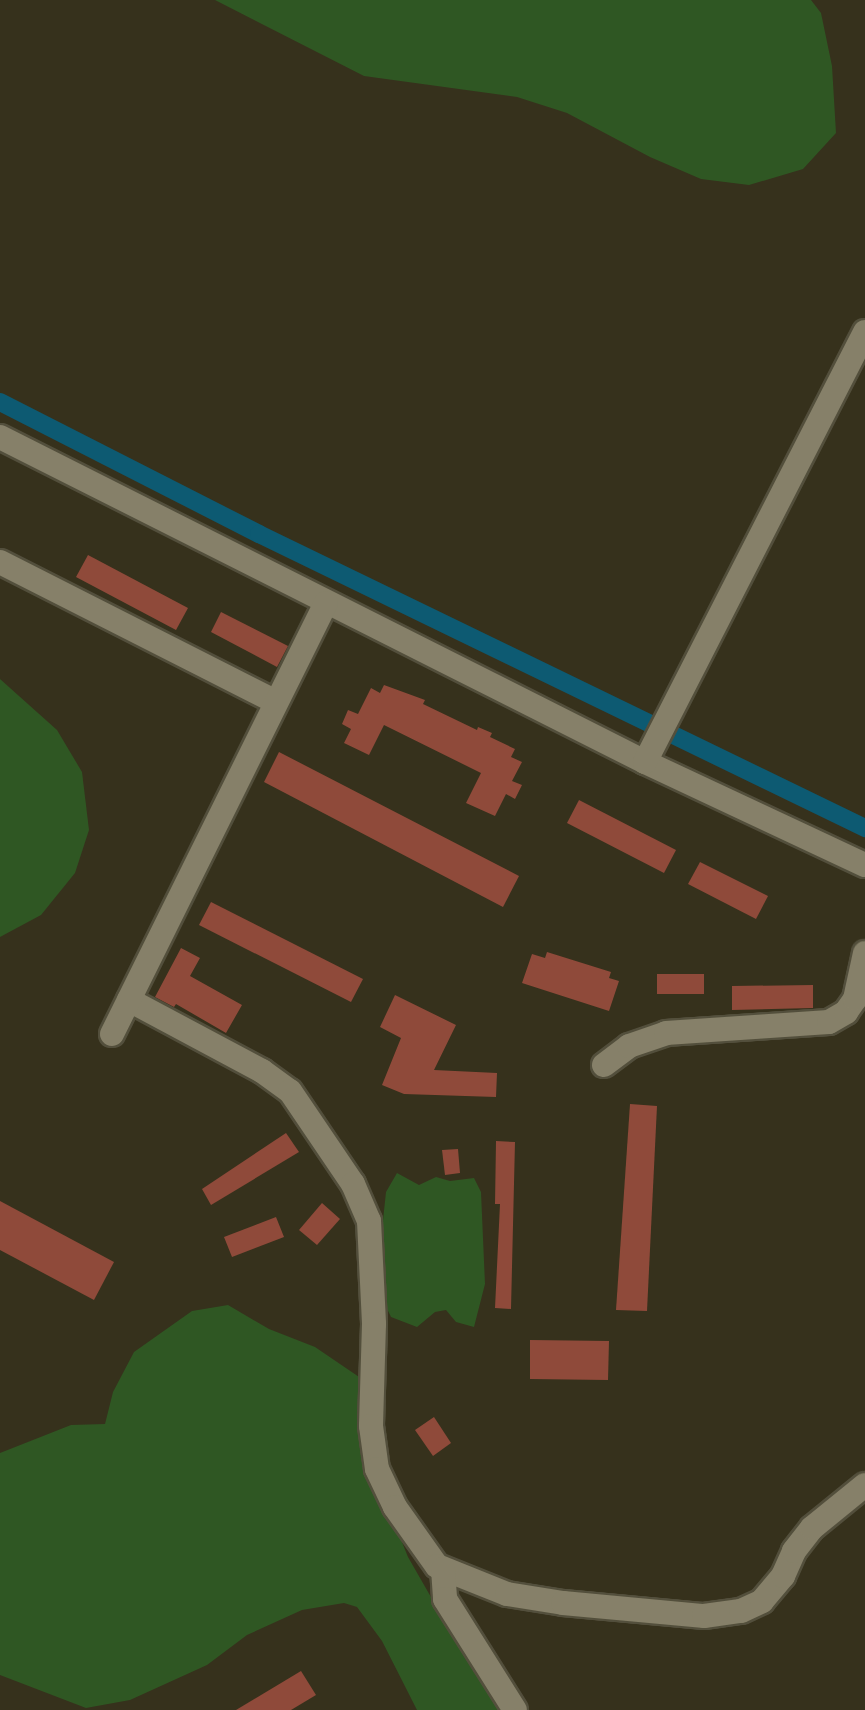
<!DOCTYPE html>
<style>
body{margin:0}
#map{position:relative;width:865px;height:1710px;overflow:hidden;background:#36311c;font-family:"Crimson Pro",serif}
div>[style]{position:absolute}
.green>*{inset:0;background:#2f5723}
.canal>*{height:18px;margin:-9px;padding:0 9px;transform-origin:9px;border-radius:9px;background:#0d5a72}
.building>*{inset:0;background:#8f4a3a}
.roads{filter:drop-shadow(2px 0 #534f3c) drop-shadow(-2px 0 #534f3c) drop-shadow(0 2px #534f3c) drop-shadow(0 -2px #534f3c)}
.minor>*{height:24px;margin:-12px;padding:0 12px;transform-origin:12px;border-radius:12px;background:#868069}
span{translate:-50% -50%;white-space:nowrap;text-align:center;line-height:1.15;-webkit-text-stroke:7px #2c2712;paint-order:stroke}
</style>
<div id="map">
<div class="green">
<i style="clip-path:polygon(215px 0,811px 0,821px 13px,832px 66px,836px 133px,803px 169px,749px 185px,701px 179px,650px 157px,567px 113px,517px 97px,364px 76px)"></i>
<i style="clip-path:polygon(0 679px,57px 730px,82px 772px,89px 830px,75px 873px,41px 915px,0 937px)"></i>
<i style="clip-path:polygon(397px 1173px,419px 1185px,436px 1177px,450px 1181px,474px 1178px,481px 1192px,485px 1284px,474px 1327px,456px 1322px,446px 1310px,435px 1312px,417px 1327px,391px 1317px,376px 1286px,386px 1192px)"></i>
<i style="clip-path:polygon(228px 1305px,269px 1329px,315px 1347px,365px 1381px,388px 1507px,408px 1557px,451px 1632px,503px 1696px,509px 1710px,417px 1710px,382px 1641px,357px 1607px,344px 1603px,302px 1610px,247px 1635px,207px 1665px,130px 1700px,86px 1708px,0 1675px,0 1453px,71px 1425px,105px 1424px,113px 1392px,134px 1352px,192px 1311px)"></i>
</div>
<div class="canal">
<i style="left:0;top:402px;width:291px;rotate:27deg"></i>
<i style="left:259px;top:534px;width:674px;rotate:25.88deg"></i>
</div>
<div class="building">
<i style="clip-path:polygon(88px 555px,188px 608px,176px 630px,76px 577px)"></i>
<i style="clip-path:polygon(221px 612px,288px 646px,277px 667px,211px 632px)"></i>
<i style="clip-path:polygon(384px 685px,425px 700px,423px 704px,477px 730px,478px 727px,492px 733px,490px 737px,515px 749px,511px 757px,522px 762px,512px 781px,522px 785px,515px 799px,506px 794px,495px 816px,466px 803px,481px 773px,384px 725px,369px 755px,344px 743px,351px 729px,342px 724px,348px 710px,358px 714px,371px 688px,380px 693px)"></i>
<i style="clip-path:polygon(279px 752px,519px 876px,503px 907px,264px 782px)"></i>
<i style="clip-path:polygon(579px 800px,676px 850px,664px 873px,567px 823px)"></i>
<i style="clip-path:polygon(700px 862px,768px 896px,756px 919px,688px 884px)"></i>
<i style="clip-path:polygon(211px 902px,363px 979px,351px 1002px,199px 925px)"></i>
<i style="clip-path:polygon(181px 948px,200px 958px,190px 976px,242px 1005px,226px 1033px,176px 1004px,174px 1007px,155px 997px)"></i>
<i style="clip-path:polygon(547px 952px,611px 972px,609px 978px,619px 981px,609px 1011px,522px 983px,532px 954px,545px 958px)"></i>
<i style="clip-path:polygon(657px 974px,704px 974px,704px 994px,657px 994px)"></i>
<i style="clip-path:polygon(813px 985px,813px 1008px,732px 1010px,732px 986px)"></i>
<i style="clip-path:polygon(395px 995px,456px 1025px,434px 1070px,497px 1073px,496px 1097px,404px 1094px,382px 1085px,401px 1038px,380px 1027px)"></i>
<i style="clip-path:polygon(630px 1104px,657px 1106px,647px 1311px,616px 1310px)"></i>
<i style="clip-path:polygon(286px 1133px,299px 1152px,211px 1205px,202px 1189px)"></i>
<i style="clip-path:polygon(496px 1141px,515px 1142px,511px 1309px,495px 1308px,500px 1204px,495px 1204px)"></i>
<i style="clip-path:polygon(458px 1149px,460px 1173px,445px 1175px,442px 1150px)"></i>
<i style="clip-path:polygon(0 1201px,114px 1262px,94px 1300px,0 1250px)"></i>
<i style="clip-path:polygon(322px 1203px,340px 1219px,317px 1245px,299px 1230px)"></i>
<i style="clip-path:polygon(276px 1217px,284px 1237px,232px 1257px,224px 1237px)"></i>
<i style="clip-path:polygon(530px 1340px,609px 1341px,608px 1380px,530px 1379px)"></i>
<i style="clip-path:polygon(434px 1417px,451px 1443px,433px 1456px,415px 1430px)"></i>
<i style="clip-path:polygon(301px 1671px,316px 1695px,291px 1710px,236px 1710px)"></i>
</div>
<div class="roads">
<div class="minor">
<i style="left:0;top:437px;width:722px;rotate:26.74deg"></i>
<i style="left:645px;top:762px;width:243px;rotate:25.1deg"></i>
<i style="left:0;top:562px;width:309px;rotate:26.9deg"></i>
<i style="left:645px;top:762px;width:483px;rotate:-62.9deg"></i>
<i style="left:129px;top:1000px;width:151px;rotate:28.1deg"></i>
<i style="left:262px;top:1071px;width:34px;rotate:36deg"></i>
<i style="left:290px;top:1091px;width:112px;rotate:55.9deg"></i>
<i style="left:353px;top:1184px;width:40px;rotate:66.6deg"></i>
<i style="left:369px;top:1221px;width:103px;rotate:87.2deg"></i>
<i style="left:374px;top:1324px;width:102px;rotate:91.7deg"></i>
<i style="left:371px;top:1426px;width:43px;rotate:82.1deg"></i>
<i style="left:377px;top:1469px;width:42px;rotate:64.7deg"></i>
<i style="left:395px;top:1507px;width:72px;rotate:54.6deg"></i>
<i style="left:437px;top:1566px;width:75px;rotate:21.8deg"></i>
<i style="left:507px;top:1594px;width:57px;rotate:9.1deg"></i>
<i style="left:563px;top:1603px;width:142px;rotate:5.3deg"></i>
<i style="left:704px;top:1616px;width:37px;rotate:-8deg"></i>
<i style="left:741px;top:1611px;width:23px;rotate:-25deg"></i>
<i style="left:762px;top:1601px;width:33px;rotate:-50deg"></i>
<i style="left:783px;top:1576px;width:27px;rotate:-66deg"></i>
<i style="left:794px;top:1551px;width:29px;rotate:-52deg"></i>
<i style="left:812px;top:1528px;width:68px;rotate:-39.1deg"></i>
<i style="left:112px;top:1034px;width:481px;rotate:-63.6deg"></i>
<i style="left:604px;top:1065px;width:31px;rotate:-37deg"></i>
<i style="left:629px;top:1046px;width:39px;rotate:-19deg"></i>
<i style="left:666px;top:1033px;width:163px;rotate:-3.9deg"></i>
<i style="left:829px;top:1022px;width:20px;rotate:-30deg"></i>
<i style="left:846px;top:1012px;width:16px;rotate:-55deg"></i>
<i style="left:855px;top:999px;width:47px;rotate:-77.7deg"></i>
<i style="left:443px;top:1569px;width:30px;rotate:86deg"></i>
<i style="left:445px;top:1599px;width:131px;rotate:57.8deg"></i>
</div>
</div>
</div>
